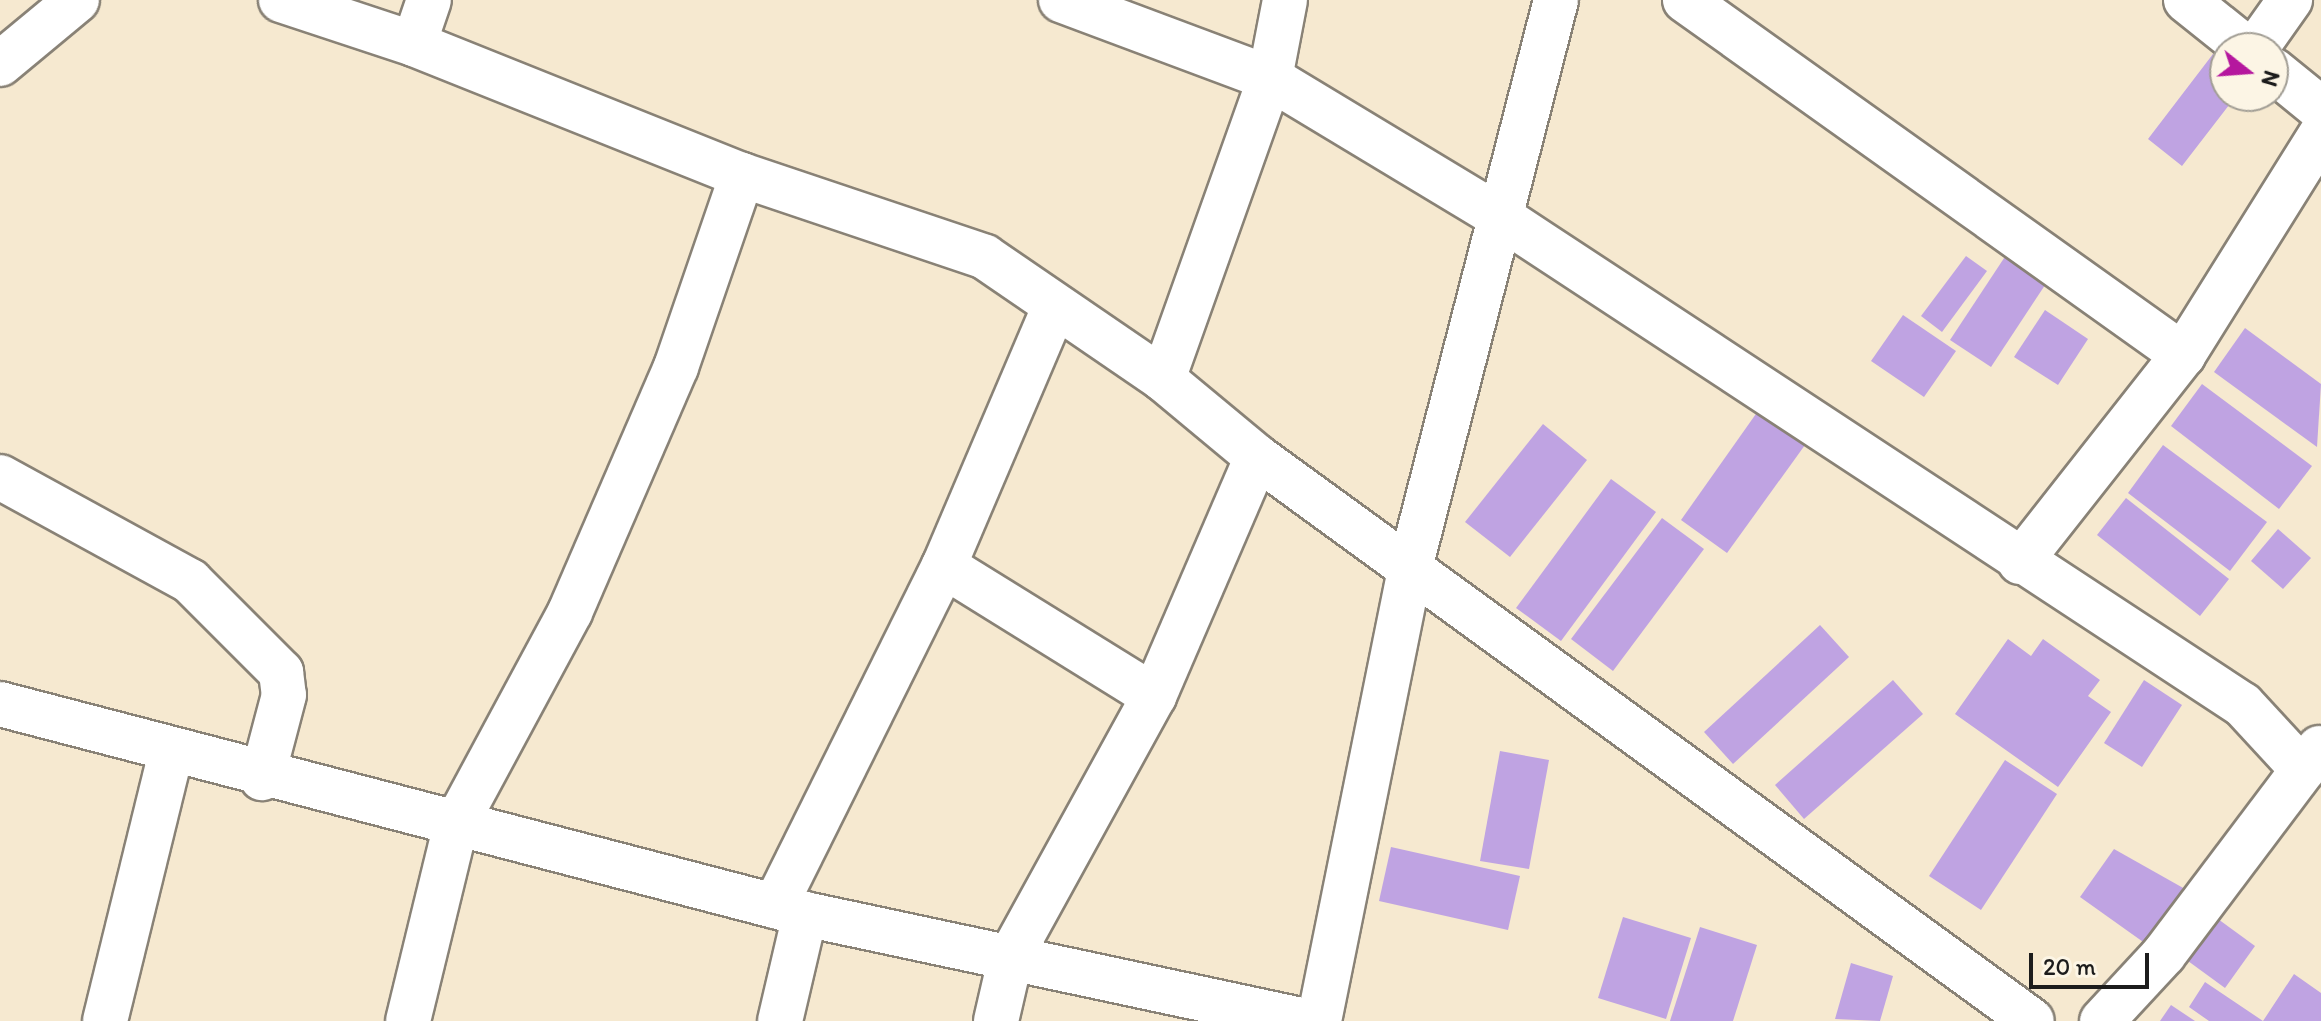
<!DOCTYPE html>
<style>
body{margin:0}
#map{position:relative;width:2321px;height:1021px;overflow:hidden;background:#f6e9d0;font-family:Itim,sans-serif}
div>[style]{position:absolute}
.building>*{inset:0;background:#bfa3e2}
.roads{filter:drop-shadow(2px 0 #898276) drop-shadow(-2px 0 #898276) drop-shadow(0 2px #898276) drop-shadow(0 -2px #898276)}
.minor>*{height:44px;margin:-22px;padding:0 22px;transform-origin:22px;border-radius:22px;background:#fff}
span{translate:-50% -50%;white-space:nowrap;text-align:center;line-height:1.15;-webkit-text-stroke:8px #fcf5e5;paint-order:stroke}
.north{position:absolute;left:2209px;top:32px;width:80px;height:80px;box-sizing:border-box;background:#fcf5e5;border:2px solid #a29e95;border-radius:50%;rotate:107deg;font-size:22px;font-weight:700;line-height:32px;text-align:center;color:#1c1c1c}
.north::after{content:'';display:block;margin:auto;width:28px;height:36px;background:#b5179e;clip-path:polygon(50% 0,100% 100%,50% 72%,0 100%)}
.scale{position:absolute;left:2029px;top:953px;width:120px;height:36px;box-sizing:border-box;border:4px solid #1c1c1c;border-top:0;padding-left:10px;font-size:24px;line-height:28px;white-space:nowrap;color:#1c1c1c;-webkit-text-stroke:6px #fcf5e5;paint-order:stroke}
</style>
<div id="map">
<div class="building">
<i style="clip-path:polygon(2213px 54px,2225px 63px,2225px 96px,2236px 96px,2182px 166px,2148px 139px)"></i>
<i style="clip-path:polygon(2014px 243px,2055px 270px,1991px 367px,1950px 340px)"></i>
<i style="clip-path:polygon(1966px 256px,1987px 271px,1942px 332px,1921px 316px)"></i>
<i style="clip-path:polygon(2045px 310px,2088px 339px,2058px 385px,2014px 357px)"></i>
<i style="clip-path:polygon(1903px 315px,1956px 351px,1924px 397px,1871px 361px)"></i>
<i style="clip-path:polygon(2245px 328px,2321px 384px,2317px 447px,2214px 372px)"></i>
<i style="clip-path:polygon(2202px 384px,2312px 466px,2279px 509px,2171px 426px)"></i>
<i style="clip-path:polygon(1758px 411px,1805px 445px,1727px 553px,1681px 520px)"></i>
<i style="clip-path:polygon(1543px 424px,1587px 460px,1510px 557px,1465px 522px)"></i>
<i style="clip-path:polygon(2163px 445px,2267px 522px,2230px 571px,2128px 493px)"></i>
<i style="clip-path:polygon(1611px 479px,1656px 512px,1561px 641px,1516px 608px)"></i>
<i style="clip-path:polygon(2126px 498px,2229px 579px,2200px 616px,2097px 535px)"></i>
<i style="clip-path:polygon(1662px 518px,1704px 549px,1613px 671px,1571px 639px)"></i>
<i style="clip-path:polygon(2278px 529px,2311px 558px,2283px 589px,2251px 561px)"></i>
<i style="clip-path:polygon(1820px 625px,1849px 657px,1733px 764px,1704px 732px)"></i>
<i style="clip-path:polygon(2008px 639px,2031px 656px,2043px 639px,2100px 680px,2088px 696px,2111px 712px,2058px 787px,1955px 714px)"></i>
<i style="clip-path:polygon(1893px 680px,1923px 714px,1804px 819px,1775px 785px)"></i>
<i style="clip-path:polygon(2144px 680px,2182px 705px,2142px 767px,2104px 743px)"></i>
<i style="clip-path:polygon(1500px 751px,1549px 760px,1529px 869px,1480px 861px)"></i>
<i style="clip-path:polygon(2005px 760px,2057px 794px,1981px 910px,1929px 876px)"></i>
<i style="clip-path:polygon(1391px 847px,1520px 876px,1508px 930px,1379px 901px)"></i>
<i style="clip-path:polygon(2114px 849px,2185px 889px,2146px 944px,2080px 897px)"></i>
<i style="clip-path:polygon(1623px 917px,1691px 938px,1666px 1019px,1598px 998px)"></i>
<i style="clip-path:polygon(2218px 919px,2255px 946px,2225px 988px,2188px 961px)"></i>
<i style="clip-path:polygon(1700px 927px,1757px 945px,1733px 1021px,1670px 1021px)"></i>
<i style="clip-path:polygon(1851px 963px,1893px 976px,1880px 1021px,1835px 1019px)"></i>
<i style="clip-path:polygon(2294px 974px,2321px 993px,2321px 1021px,2209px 1021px,2189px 1007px,2205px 982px,2263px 1021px)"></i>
<i style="clip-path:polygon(2171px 1005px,2195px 1021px,2160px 1021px)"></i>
</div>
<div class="roads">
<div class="minor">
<i style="left:281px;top:0;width:140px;rotate:18.3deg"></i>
<i style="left:414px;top:44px;width:353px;rotate:21.8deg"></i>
<i style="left:742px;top:175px;width:256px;rotate:18.6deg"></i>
<i style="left:985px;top:257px;width:216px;rotate:34.4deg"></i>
<i style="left:1163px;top:379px;width:122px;rotate:39.7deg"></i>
<i style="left:1257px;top:457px;width:958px;rotate:36.04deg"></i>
<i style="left:1061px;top:0;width:223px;rotate:20.5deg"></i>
<i style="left:1270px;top:78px;width:267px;rotate:31.1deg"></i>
<i style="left:1499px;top:216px;width:890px;rotate:33.32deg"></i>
<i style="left:2243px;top:705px;width:88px;rotate:47.3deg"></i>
<i style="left:1685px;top:0;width:612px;rotate:35.48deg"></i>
<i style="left:2186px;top:0;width:77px;rotate:38.7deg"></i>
<i style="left:414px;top:44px;width:46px;rotate:-71.2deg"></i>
<i style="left:2256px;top:48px;width:59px;rotate:-54.7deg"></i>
<i style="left:0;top:64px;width:100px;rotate:-39.7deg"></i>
<i style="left:2273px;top:70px;width:62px;rotate:39.1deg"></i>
<i style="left:1163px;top:379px;width:319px;rotate:-70.4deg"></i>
<i style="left:1270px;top:78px;width:79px;rotate:-79.1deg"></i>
<i style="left:0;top:477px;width:217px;rotate:28.7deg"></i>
<i style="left:190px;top:581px;width:129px;rotate:45deg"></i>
<i style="left:281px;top:672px;width:23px;rotate:83deg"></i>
<i style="left:284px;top:695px;width:86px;rotate:104.8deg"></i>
<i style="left:2020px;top:562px;width:263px;rotate:-51.8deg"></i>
<i style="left:2183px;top:355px;width:261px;rotate:-58deg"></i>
<i style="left:944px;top:566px;width:247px;rotate:31.8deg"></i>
<i style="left:0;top:704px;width:832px;rotate:14.62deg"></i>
<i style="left:805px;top:914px;width:512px;rotate:12.06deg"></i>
<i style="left:775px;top:906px;width:380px;rotate:-63.6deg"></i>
<i style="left:944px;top:566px;width:280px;rotate:-66.9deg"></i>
<i style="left:105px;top:1021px;width:277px;rotate:-76.2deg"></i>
<i style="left:408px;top:1021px;width:203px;rotate:-76.3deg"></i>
<i style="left:456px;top:824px;width:241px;rotate:-61.7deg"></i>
<i style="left:570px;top:612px;width:267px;rotate:-66.6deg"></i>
<i style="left:676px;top:367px;width:203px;rotate:-71deg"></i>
<i style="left:780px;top:1021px;width:110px;rotate:-76.8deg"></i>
<i style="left:996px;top:1021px;width:67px;rotate:-77deg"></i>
<i style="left:1011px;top:956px;width:297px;rotate:-61.2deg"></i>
<i style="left:1154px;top:696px;width:260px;rotate:-66.7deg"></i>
<i style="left:1319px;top:1021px;width:466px;rotate:-78.6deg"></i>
<i style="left:1411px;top:564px;width:582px;rotate:-75.58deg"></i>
<i style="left:2102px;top:1021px;width:91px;rotate:-47.2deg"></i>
<i style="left:2164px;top:954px;width:258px;rotate:-53deg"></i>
</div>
</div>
<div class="north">N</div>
<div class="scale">20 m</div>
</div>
